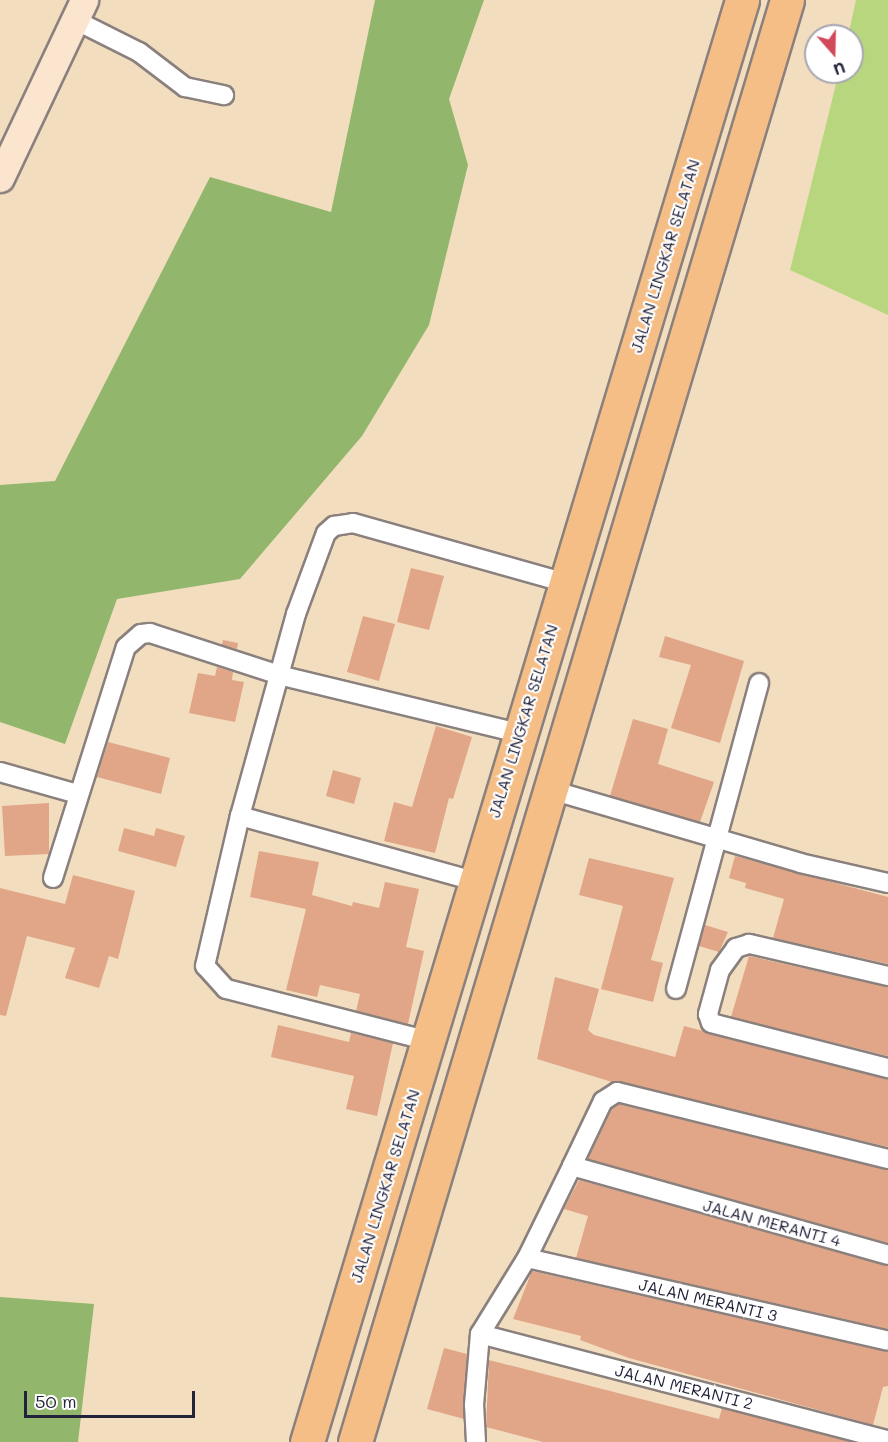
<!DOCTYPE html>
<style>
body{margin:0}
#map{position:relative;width:888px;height:1442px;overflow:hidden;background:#f2debf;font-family:Mali,sans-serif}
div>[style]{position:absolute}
.green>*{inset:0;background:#b8d67d}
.forest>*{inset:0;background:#92b76c}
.building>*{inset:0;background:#e1a588}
.roads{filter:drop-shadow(2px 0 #8a807d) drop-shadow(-2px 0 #8a807d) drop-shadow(0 2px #8a807d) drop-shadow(0 -2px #8a807d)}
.street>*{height:18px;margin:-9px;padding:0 9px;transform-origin:9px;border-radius:9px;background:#fff}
.secondary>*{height:27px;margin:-13.5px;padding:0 13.5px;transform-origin:13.5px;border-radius:13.5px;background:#fbe5cf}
.highway>*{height:33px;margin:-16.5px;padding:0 16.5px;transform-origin:16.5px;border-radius:16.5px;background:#f5be86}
span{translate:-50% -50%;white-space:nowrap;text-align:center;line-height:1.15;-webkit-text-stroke:4.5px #fff;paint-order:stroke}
.street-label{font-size:16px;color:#22223b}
.north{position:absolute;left:804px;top:24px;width:60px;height:60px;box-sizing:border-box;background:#fff;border:2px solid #a7a7b1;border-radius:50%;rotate:160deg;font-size:16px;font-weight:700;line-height:24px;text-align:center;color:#22223b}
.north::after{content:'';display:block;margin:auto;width:21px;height:27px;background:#d1495b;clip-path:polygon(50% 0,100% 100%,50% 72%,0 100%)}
.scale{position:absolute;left:24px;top:1391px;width:171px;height:27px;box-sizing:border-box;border:3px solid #22223b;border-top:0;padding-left:8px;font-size:18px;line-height:21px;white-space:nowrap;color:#22223b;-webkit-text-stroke:4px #fff;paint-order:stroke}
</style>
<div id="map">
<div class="green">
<i style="clip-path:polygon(856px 0,888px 0,888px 315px,790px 270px,839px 72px,852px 72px,852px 36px,848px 36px)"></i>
</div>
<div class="forest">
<i style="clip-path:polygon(375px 0,484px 0,449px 99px,468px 165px,429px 325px,362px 436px,240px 579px,117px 599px,65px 744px,0 722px,0 485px,55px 481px,210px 177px,331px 212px)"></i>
<i style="clip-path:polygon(0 1297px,94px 1304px,78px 1442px,0 1442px)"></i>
</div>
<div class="building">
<i style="clip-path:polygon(411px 568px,444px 576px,429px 630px,397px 622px)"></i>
<i style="clip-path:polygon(363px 616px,395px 624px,379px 681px,347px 672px)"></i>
<i style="clip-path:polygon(665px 636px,744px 661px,720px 743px,671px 728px,691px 665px,659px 657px)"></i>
<i style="clip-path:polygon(223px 640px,238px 643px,237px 649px,222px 645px)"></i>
<i style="clip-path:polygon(217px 667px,233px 672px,232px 680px,244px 682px,235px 722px,189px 713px,198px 673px,215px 676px)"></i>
<i style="clip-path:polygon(633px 719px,668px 729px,658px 764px,714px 782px,700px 822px,610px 796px)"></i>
<i style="clip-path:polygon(436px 726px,472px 737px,453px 799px,449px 798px,435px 853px,384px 841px,394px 802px,412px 807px)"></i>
<i style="clip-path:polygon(108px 742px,170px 758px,161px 794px,97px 777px)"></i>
<i style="clip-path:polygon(333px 770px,361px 778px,354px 804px,326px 796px)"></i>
<i style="clip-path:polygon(49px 803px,49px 854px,5px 856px,2px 806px)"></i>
<i style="clip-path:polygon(124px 828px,154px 836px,156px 828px,185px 836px,176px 867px,118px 851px)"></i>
<i style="clip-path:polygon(259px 851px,319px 862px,312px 895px,352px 906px,353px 902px,379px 908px,385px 882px,419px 889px,406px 947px,424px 951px,408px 1024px,356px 1011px,360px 994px,320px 985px,317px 997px,286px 990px,306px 909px,250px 897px)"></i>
<i style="clip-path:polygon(735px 856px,888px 897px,888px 964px,773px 938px,784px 899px,745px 888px,746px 883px,729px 878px)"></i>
<i style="clip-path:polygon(589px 858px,674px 878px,651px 960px,663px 963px,653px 1002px,601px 989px,623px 906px,579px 895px)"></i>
<i style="clip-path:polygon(73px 875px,135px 891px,118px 959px,109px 956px,99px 988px,65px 978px,75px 948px,27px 936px,6px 1016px,0 1015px,0 888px,65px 904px)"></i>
<i style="clip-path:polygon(705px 925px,728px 932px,719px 952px,699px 946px)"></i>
<i style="clip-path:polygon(749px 956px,888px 987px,888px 1056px,731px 1017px)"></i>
<i style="clip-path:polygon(555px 977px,599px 989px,588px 1030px,594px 1035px,675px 1057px,684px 1026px,888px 1079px,888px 1147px,612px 1082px,537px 1059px)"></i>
<i style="clip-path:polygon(278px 1025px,349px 1042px,351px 1033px,393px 1043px,377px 1116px,346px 1109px,354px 1076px,271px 1057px)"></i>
<i style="clip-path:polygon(619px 1104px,888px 1170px,888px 1243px,588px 1159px,612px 1109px)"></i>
<i style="clip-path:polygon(579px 1180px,888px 1266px,888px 1329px,576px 1258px,588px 1216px,564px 1209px)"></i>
<i style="clip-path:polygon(532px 1271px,888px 1352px,888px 1386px,883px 1387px,873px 1425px,629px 1358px,580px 1340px,581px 1336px,513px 1319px)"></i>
<i style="clip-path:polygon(444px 1348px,467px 1354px,464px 1419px,427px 1409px)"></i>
<i style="clip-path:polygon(489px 1360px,719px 1419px,722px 1408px,851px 1442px,543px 1442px,486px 1427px)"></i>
</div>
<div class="roads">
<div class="street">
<i style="left:75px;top:20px;width:72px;rotate:26.6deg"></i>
<i style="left:139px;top:52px;width:58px;rotate:37.3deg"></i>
<i style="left:185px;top:87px;width:40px;rotate:12deg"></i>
<i style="left:0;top:772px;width:81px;rotate:15.8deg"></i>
<i style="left:551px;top:790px;width:259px;rotate:16.3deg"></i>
<i style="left:800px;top:863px;width:90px;rotate:12.8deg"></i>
<i style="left:240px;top:816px;width:243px;rotate:15.5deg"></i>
<i style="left:53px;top:878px;width:242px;rotate:-72.5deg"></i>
<i style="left:126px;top:647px;width:20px;rotate:-41deg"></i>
<i style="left:141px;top:634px;width:9px;rotate:-6deg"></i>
<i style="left:150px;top:633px;width:136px;rotate:18deg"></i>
<i style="left:279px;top:675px;width:246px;rotate:13.6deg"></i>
<i style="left:888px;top:976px;width:143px;rotate:-167deg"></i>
<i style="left:749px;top:944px;width:14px;rotate:163deg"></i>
<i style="left:736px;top:948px;width:27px;rotate:126deg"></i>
<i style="left:720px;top:970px;width:46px;rotate:105.3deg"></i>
<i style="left:708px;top:1014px;width:9px;rotate:72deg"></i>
<i style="left:711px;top:1023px;width:183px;rotate:14.3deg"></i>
<i style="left:676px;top:989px;width:317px;rotate:-74.8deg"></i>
<i style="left:429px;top:1041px;width:210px;rotate:-165.6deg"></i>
<i style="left:226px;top:989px;width:31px;rotate:-132deg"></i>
<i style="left:205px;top:966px;width:154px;rotate:-76.9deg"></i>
<i style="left:240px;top:816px;width:210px;rotate:-74.5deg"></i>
<i style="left:296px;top:614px;width:86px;rotate:-69.7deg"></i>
<i style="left:326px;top:533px;width:11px;rotate:-41deg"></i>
<i style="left:334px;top:526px;width:19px;rotate:-9deg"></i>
<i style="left:353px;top:523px;width:221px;rotate:15.7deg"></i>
<i style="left:888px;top:1159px;width:279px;rotate:-166.1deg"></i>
<i style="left:617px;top:1092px;width:17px;rotate:147deg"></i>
<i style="left:603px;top:1101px;width:72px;rotate:115.5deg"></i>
<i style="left:572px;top:1166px;width:328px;rotate:15.7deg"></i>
<i style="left:527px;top:1258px;width:370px;rotate:12.9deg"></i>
<i style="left:480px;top:1334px;width:422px;rotate:14.6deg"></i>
<i style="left:476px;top:1442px;width:37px;rotate:-93deg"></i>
<i style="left:474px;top:1405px;width:71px;rotate:-85.2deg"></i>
<i style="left:480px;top:1334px;width:89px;rotate:-58.3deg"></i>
<i style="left:527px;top:1258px;width:102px;rotate:-63.9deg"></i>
</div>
<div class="secondary">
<i style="left:0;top:178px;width:197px;rotate:-64.7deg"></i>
</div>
<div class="highway">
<i style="left:307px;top:1442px;width:1506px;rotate:-73.21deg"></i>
<i style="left:355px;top:1442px;width:1505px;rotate:-73.32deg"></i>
</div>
</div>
<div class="street-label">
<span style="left:665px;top:256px;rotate:-73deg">JALAN LINGKAR SELATAN</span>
<span style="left:523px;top:721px;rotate:-73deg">JALAN LINGKAR SELATAN</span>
<span style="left:385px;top:1186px;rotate:-73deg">JALAN LINGKAR SELATAN</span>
<span style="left:772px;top:1223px;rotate:15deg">JALAN MERANTI 4</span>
<span style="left:708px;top:1300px;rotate:13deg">JALAN MERANTI 3</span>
<span style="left:684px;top:1387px;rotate:14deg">JALAN MERANTI 2</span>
</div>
<div class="north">U</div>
<div class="scale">50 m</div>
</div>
